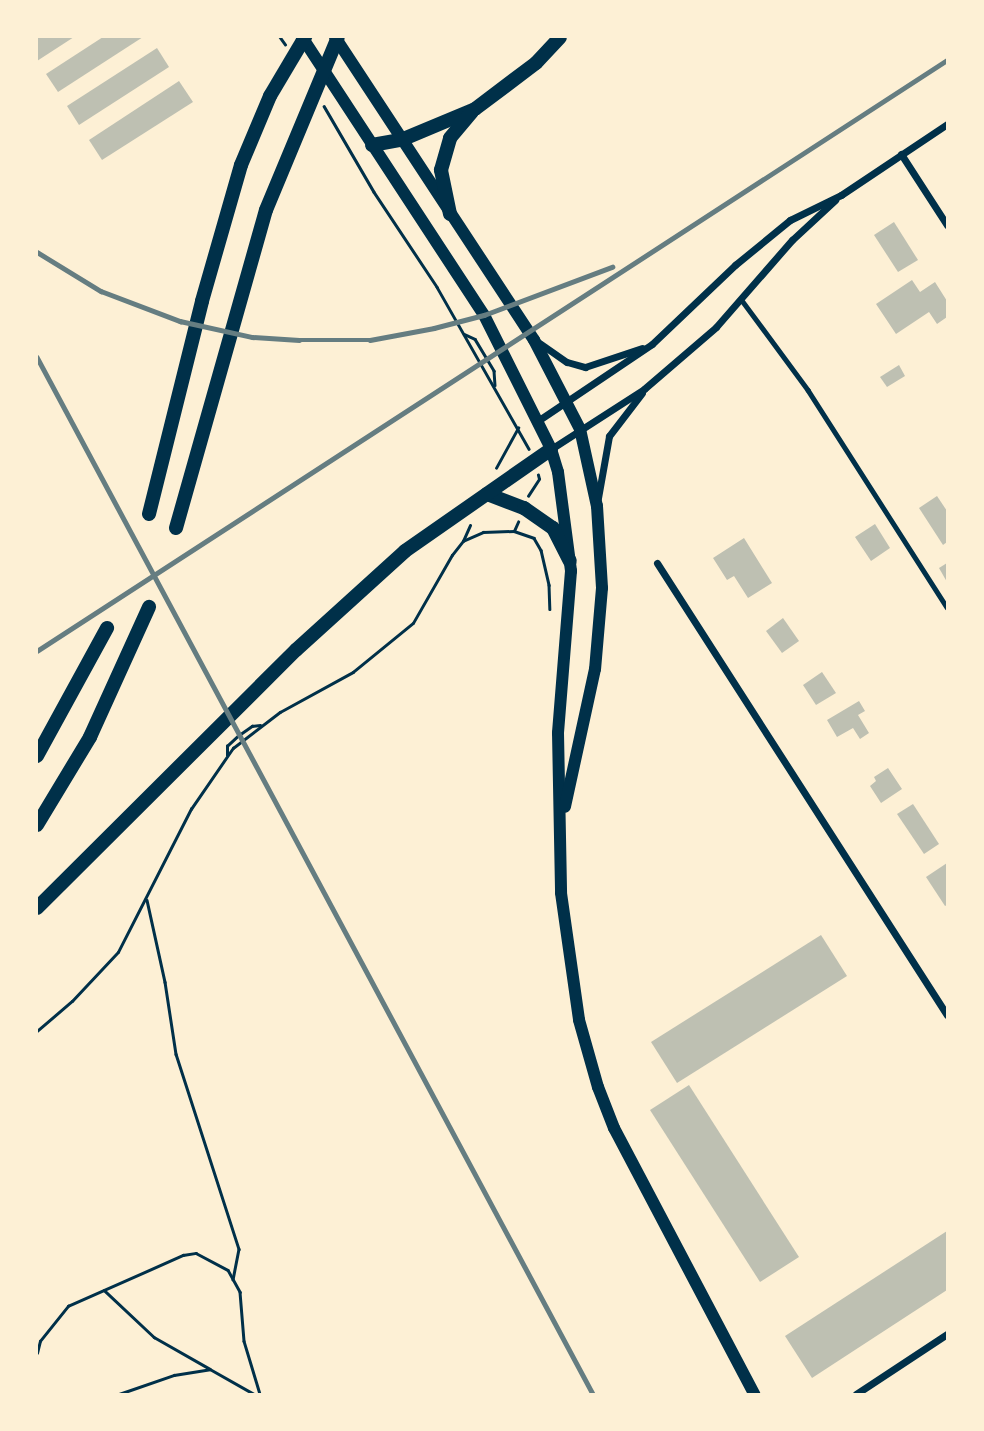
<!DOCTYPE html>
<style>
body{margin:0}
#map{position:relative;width:984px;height:1431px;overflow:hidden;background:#fdf0d5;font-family:Signika,sans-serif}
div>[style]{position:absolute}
.building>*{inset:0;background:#bec0b2}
.path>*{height:2.5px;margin:-1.25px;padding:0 1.25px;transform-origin:1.25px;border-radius:1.25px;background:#003049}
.service>*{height:4.5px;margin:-2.25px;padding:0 2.25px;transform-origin:2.25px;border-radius:2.25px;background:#003049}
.minor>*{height:7px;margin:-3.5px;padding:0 3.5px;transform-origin:3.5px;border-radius:3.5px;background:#003049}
.secondary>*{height:12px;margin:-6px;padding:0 6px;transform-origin:6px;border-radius:6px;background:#003049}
.motorway>*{height:14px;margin:-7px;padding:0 7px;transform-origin:7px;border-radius:7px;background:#003049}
.rail>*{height:4.5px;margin:-2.25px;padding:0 2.25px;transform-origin:2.25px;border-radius:2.25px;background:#657d81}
span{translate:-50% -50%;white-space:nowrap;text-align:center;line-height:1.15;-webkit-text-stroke:7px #fdf0d5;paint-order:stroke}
.frame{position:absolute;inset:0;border:38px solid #fdf0d5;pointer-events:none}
</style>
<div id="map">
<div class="building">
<i style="clip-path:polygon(37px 37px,74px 37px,37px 61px)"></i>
<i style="clip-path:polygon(103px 37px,143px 37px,58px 92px,46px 74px)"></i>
<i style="clip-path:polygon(157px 48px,169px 67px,79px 125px,67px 106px)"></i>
<i style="clip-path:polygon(179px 81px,193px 102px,102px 160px,89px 140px)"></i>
<i style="clip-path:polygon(894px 222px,918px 260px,898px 272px,874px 235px)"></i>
<i style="clip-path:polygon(912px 280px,920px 292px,935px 282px,947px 301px,947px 317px,937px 324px,929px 312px,896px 334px,876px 304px)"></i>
<i style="clip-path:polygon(899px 365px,905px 376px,887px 387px,880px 377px)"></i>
<i style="clip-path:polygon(937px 496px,947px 511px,947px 542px,943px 545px,919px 508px)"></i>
<i style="clip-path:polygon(875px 524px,890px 548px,871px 561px,855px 537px)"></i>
<i style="clip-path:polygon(744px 538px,772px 583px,748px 598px,734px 576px,727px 580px,713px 558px)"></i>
<i style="clip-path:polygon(947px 563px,947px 582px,939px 568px)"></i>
<i style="clip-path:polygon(783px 618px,799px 641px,782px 653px,766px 631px)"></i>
<i style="clip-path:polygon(822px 672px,836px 693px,816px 705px,803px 685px)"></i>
<i style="clip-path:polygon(859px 701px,865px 711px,858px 715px,869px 733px,860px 739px,853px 728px,837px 737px,827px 720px)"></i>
<i style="clip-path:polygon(888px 768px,902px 789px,881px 803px,870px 786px,876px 781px,874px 777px)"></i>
<i style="clip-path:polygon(913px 804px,939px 844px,924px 854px,897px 814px)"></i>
<i style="clip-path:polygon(947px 863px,947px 905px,945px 906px,926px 877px)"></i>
<i style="clip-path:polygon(821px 935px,847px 976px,677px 1083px,651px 1042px)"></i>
<i style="clip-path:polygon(689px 1085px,799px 1257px,760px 1282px,650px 1110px)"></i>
<i style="clip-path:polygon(947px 1231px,947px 1290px,812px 1378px,785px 1336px)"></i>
</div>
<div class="path">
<i style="left:280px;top:37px;width:9px;rotate:54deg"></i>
<i style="left:324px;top:106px;width:99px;rotate:59.8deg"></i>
<i style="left:374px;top:192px;width:114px;rotate:56.4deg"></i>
<i style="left:437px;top:287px;width:186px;rotate:60.4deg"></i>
<i style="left:464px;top:334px;width:12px;rotate:24deg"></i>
<i style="left:475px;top:339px;width:37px;rotate:59deg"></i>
<i style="left:494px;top:371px;width:14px;rotate:86deg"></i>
<i style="left:496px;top:468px;width:46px;rotate:-61.2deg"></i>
<i style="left:528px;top:496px;width:20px;rotate:-57deg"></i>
<i style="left:539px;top:479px;width:4px;rotate:-104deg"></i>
<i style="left:514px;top:531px;width:21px;rotate:19deg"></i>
<i style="left:534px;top:538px;width:14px;rotate:60deg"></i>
<i style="left:541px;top:550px;width:36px;rotate:77deg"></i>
<i style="left:549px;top:585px;width:24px;rotate:88deg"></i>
<i style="left:463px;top:541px;width:17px;rotate:-66deg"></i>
<i style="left:227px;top:755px;width:9px;rotate:-90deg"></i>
<i style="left:227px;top:746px;width:16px;rotate:-43deg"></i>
<i style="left:239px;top:735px;width:16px;rotate:-35deg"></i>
<i style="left:252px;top:726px;width:8px;rotate:-7deg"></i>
<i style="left:147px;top:900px;width:84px;rotate:77.6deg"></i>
<i style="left:165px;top:982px;width:73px;rotate:81.3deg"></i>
<i style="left:176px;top:1054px;width:205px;rotate:72.1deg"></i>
<i style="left:239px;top:1249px;width:31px;rotate:101deg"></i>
<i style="left:37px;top:1031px;width:46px;rotate:-40.6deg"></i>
<i style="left:72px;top:1001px;width:67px;rotate:-46.8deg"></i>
<i style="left:118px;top:952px;width:161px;rotate:-63deg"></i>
<i style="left:191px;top:809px;width:74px;rotate:-55.5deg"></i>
<i style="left:233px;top:748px;width:59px;rotate:-37.5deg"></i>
<i style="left:280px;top:712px;width:83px;rotate:-28.7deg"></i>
<i style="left:353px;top:672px;width:77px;rotate:-39.2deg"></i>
<i style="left:413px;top:623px;width:78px;rotate:-60.2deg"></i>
<i style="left:452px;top:555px;width:18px;rotate:-52deg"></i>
<i style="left:463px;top:541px;width:22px;rotate:-24deg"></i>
<i style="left:483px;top:532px;width:31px;rotate:-2deg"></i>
<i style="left:514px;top:531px;width:10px;rotate:-66deg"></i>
<i style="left:104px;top:1290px;width:69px;rotate:43.2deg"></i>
<i style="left:154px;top:1337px;width:64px;rotate:29.7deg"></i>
<i style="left:37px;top:1353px;width:12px;rotate:-76deg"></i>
<i style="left:40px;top:1341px;width:45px;rotate:-51.3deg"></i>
<i style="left:68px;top:1306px;width:126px;rotate:-23.9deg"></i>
<i style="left:183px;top:1255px;width:13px;rotate:-9deg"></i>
<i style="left:196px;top:1253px;width:36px;rotate:28deg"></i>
<i style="left:228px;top:1270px;width:25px;rotate:61deg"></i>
<i style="left:240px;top:1292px;width:49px;rotate:85.3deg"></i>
<i style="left:244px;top:1341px;width:55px;rotate:73.2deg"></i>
<i style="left:119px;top:1394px;width:58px;rotate:-19.1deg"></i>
<i style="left:174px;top:1375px;width:36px;rotate:-9deg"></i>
<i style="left:210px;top:1369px;width:51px;rotate:29.6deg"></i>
</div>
<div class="service">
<i style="left:741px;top:299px;width:113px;rotate:53.6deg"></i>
<i style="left:808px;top:390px;width:258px;rotate:57.4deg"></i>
</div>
<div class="minor">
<i style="left:901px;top:154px;width:85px;rotate:57.1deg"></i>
<i style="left:538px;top:342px;width:35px;rotate:35deg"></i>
<i style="left:567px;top:362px;width:19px;rotate:16deg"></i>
<i style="left:585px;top:367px;width:60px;rotate:-18.4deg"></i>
<i style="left:539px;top:420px;width:136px;rotate:-33.9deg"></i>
<i style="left:652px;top:344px;width:115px;rotate:-43.6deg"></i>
<i style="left:735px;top:265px;width:71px;rotate:-39.3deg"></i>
<i style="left:790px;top:220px;width:57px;rotate:-26.1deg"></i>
<i style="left:841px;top:195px;width:128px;rotate:-33.8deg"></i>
<i style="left:551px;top:449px;width:111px;rotate:-32.8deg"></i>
<i style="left:644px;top:389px;width:95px;rotate:-40.7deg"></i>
<i style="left:716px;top:327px;width:116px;rotate:-48.9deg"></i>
<i style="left:792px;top:240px;width:59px;rotate:-42.9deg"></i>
<i style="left:598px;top:498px;width:63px;rotate:-79.9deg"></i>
<i style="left:609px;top:436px;width:54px;rotate:-52.5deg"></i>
<i style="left:657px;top:563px;width:537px;rotate:57.32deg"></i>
<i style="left:856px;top:1394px;width:109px;rotate:-33.4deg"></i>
</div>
<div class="secondary">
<i style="left:302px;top:37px;width:332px;rotate:56.8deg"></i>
<i style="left:484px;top:315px;width:150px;rotate:63.4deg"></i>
<i style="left:551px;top:449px;width:24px;rotate:73deg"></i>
<i style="left:558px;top:472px;width:100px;rotate:82.5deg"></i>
<i style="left:571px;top:571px;width:163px;rotate:94.6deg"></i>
<i style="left:558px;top:733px;width:160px;rotate:88.9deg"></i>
<i style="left:561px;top:893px;width:128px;rotate:81.9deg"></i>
<i style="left:579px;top:1020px;width:70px;rotate:74.2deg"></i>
<i style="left:598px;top:1087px;width:44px;rotate:68.7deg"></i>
<i style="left:614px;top:1128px;width:301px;rotate:62.2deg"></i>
<i style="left:335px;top:37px;width:363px;rotate:56.7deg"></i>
<i style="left:534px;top:340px;width:100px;rotate:62.7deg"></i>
<i style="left:580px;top:429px;width:79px;rotate:77.6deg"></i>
<i style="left:597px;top:506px;width:82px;rotate:86.5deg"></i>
<i style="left:602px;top:588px;width:81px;rotate:94.9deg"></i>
<i style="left:595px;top:669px;width:141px;rotate:102.3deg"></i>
</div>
<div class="motorway">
<i style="left:372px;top:145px;width:29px;rotate:-10deg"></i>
<i style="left:401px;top:140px;width:80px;rotate:-22.7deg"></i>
<i style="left:475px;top:109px;width:76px;rotate:-37deg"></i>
<i style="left:536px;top:63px;width:35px;rotate:-47deg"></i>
<i style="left:450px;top:214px;width:45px;rotate:-101.6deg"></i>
<i style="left:441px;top:170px;width:33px;rotate:-74deg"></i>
<i style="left:450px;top:138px;width:34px;rotate:-50deg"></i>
<i style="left:487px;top:494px;width:40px;rotate:21deg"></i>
<i style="left:524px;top:508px;width:35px;rotate:35deg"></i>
<i style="left:553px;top:528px;width:37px;rotate:63deg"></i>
<i style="left:149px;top:514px;width:219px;rotate:-76deg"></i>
<i style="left:202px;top:301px;width:141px;rotate:-74deg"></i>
<i style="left:241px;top:165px;width:75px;rotate:-67.2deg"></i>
<i style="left:270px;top:96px;width:69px;rotate:-59.3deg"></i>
<i style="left:176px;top:528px;width:330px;rotate:-74.2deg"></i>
<i style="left:266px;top:210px;width:187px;rotate:-67.4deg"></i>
<i style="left:37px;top:756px;width:146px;rotate:-61.3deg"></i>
<i style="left:37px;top:825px;width:103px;rotate:-58.9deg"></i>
<i style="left:90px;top:737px;width:143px;rotate:-65.6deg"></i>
<i style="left:37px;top:908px;width:366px;rotate:-44.9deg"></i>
<i style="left:296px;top:650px;width:147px;rotate:-42.2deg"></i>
<i style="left:405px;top:551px;width:178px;rotate:-34.9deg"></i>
</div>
<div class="rail">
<i style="left:37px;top:252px;width:75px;rotate:31.4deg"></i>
<i style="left:101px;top:291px;width:85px;rotate:20.8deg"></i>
<i style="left:180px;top:321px;width:74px;rotate:12.5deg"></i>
<i style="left:252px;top:337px;width:47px;rotate:3.7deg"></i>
<i style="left:299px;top:340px;width:71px"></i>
<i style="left:370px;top:340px;width:65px;rotate:-10.6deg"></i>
<i style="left:434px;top:328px;width:52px;rotate:-14.6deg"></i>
<i style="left:484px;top:315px;width:137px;rotate:-20.6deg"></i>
<i style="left:37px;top:357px;width:1177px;rotate:61.8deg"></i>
<i style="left:37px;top:651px;width:1085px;rotate:-33deg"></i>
</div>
<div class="frame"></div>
</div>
